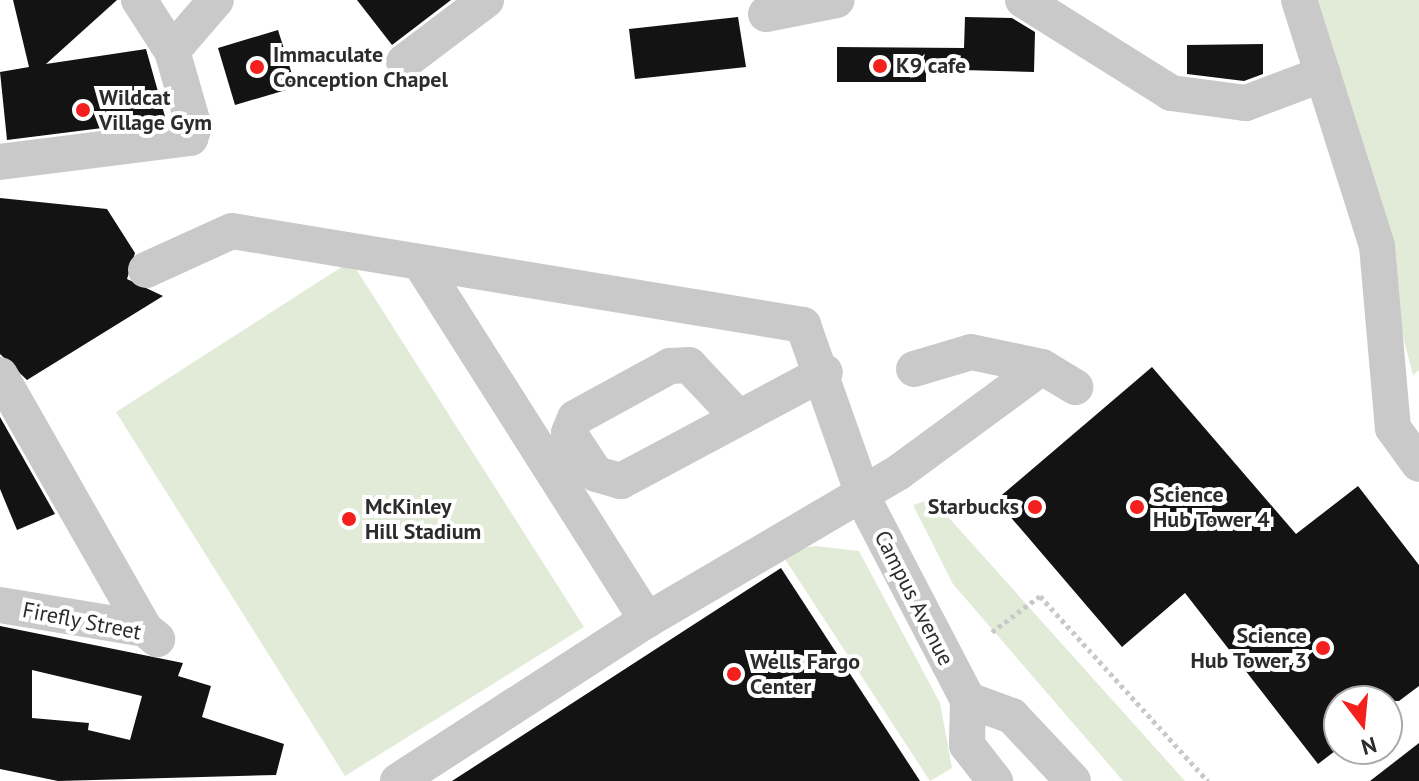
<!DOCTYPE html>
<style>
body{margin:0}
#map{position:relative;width:1419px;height:781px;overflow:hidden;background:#fff;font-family:"PT Sans",sans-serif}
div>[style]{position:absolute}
.green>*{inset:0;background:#e1ebd8}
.building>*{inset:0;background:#131313}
.path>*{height:5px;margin-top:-2.5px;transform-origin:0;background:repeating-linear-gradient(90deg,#c9c9c9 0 4px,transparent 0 8px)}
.minor>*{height:36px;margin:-18px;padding:0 18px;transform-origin:18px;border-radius:18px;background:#c9c9c9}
.dots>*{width:22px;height:22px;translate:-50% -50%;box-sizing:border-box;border:4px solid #fff;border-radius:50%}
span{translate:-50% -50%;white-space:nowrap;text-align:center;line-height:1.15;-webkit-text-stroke:8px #fff;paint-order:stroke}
.poi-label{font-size:22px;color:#2c2c2c;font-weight:700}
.left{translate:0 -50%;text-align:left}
.right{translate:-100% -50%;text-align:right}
.street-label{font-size:22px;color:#2c2c2c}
.north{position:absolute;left:1323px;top:685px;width:80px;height:80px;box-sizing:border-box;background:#fff;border:2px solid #ababab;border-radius:50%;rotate:164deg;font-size:22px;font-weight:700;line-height:32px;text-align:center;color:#2c2c2c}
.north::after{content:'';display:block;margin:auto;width:28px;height:36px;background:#f3201e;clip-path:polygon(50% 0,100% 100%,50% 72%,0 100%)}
</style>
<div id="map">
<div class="green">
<i style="clip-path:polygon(1316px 0,1419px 0,1419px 370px,1413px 375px)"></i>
<i style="clip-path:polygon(351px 261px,584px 627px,345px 776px,116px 412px)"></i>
<i style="clip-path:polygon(932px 499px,1185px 781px,1123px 781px,953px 584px,913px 505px)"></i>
<i style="clip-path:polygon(815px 546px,859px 551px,940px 703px,952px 768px,930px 781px,781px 553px)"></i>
</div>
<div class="building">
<i style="clip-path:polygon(13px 0,117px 0,46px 64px,146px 49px,166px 120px,7px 140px,0 72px,29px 67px)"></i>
<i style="clip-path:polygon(357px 0,451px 0,392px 45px)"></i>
<i style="clip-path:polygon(738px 17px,746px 67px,635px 79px,629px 29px)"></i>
<i style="clip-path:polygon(965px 17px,1012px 18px,1035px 32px,1034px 72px,926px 69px,926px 82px,837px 82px,837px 47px,964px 48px)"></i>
<i style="clip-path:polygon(278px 30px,296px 87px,235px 105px,218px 48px)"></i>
<i style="clip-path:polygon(1263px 44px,1263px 74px,1244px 81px,1187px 74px,1187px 45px)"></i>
<i style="clip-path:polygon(0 198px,107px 209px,135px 253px,127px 279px,163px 296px,27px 380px,0 354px)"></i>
<i style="clip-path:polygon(1152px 367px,1296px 534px,1358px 486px,1419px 565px,1419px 686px,1399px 701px,1339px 701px,1339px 748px,1318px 764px,1185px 593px,1122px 647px,996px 500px)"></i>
<i style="clip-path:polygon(0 417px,55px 514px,17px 530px,0 489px)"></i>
<i style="clip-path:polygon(781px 568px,920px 781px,452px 781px)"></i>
<i style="clip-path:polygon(evenodd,0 626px,183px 663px,178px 676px,211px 686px,202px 717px,284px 744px,276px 775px,58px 781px,0 769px,0 626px,32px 670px,142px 696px,130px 740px,88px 730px,89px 723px,32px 718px,32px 670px)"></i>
<i style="clip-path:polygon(1419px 743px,1419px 781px,1370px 781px)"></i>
</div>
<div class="path">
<i style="left:992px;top:632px;width:60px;rotate:-36.9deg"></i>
<i style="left:1040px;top:596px;width:250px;rotate:47.8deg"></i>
</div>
<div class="minor">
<i style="left:1023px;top:0;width:175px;rotate:32.1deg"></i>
<i style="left:1171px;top:93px;width:76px;rotate:7.6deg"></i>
<i style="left:1246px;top:103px;width:82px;rotate:-20.6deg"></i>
<i style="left:1299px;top:0;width:258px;rotate:72.4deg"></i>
<i style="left:1377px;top:246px;width:183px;rotate:85deg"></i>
<i style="left:1393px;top:428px;width:44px;rotate:54.2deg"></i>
<i style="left:766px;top:14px;width:72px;rotate:-11.2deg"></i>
<i style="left:172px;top:51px;width:67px;rotate:-49.2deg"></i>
<i style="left:404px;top:62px;width:103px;rotate:-37.1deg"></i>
<i style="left:0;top:162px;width:192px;rotate:-7.2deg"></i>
<i style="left:190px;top:138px;width:12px;rotate:-70deg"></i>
<i style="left:194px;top:127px;width:79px;rotate:-106.1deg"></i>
<i style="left:172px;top:51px;width:61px;rotate:-122.9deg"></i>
<i style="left:421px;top:264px;width:422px;rotate:57.6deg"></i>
<i style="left:146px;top:270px;width:94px;rotate:-24.4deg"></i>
<i style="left:232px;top:231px;width:579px;rotate:9.35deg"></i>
<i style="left:803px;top:325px;width:192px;rotate:70.5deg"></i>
<i style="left:867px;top:506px;width:219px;rotate:62.5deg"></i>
<i style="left:968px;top:700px;width:45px;rotate:91.3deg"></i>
<i style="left:967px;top:745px;width:46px;rotate:52.1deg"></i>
<i style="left:914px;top:369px;width:59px;rotate:-16.6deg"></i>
<i style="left:971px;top:352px;width:73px;rotate:11.9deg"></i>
<i style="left:1042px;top:367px;width:39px;rotate:31deg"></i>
<i style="left:0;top:375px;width:292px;rotate:60.3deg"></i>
<i style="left:737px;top:416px;width:70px;rotate:-133.3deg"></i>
<i style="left:689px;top:365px;width:19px;rotate:177deg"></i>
<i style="left:670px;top:366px;width:108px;rotate:151.3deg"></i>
<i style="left:575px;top:418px;width:16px;rotate:112deg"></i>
<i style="left:569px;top:433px;width:49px;rotate:56.6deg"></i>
<i style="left:596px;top:474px;width:26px;rotate:16deg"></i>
<i style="left:621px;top:481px;width:231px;rotate:-28.1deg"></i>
<i style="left:0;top:605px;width:147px;rotate:9.4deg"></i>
<i style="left:145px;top:629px;width:16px;rotate:40deg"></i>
<i style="left:968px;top:700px;width:47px;rotate:20deg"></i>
<i style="left:1012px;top:716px;width:89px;rotate:46.8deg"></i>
<i style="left:398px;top:781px;width:297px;rotate:-32.9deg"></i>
<i style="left:647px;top:620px;width:292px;rotate:-30.4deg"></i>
<i style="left:899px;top:472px;width:177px;rotate:-36.3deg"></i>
</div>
<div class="dots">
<i style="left:880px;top:66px;background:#f3201e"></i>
<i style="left:257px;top:67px;background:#f3201e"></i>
<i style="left:83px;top:110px;background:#f3201e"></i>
<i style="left:1035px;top:507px;background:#f3201e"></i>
<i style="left:1137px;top:507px;background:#f3201e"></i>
<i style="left:349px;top:519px;background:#f3201e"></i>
<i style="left:1323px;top:648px;background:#f3201e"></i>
<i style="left:734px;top:674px;background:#f3201e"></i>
</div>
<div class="poi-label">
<span class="left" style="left:273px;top:67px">Immaculate<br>Conception Chapel</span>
<span class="left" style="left:896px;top:66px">K9 cafe</span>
<span class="left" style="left:99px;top:110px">Wildcat<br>Village Gym</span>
<span class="left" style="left:1153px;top:507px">Science<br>Hub Tower 4</span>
<span class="left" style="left:365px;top:519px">McKinley<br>Hill Stadium</span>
<span class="right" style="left:1019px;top:507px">Starbucks</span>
<span class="right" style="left:1307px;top:648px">Science<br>Hub Tower 3</span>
<span class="left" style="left:750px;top:674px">Wells Fargo<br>Center</span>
</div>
<div class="street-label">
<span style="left:914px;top:598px;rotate:63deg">Campus Avenue</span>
<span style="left:82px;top:621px;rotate:11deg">Firefly Street</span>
</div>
<div class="north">N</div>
</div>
